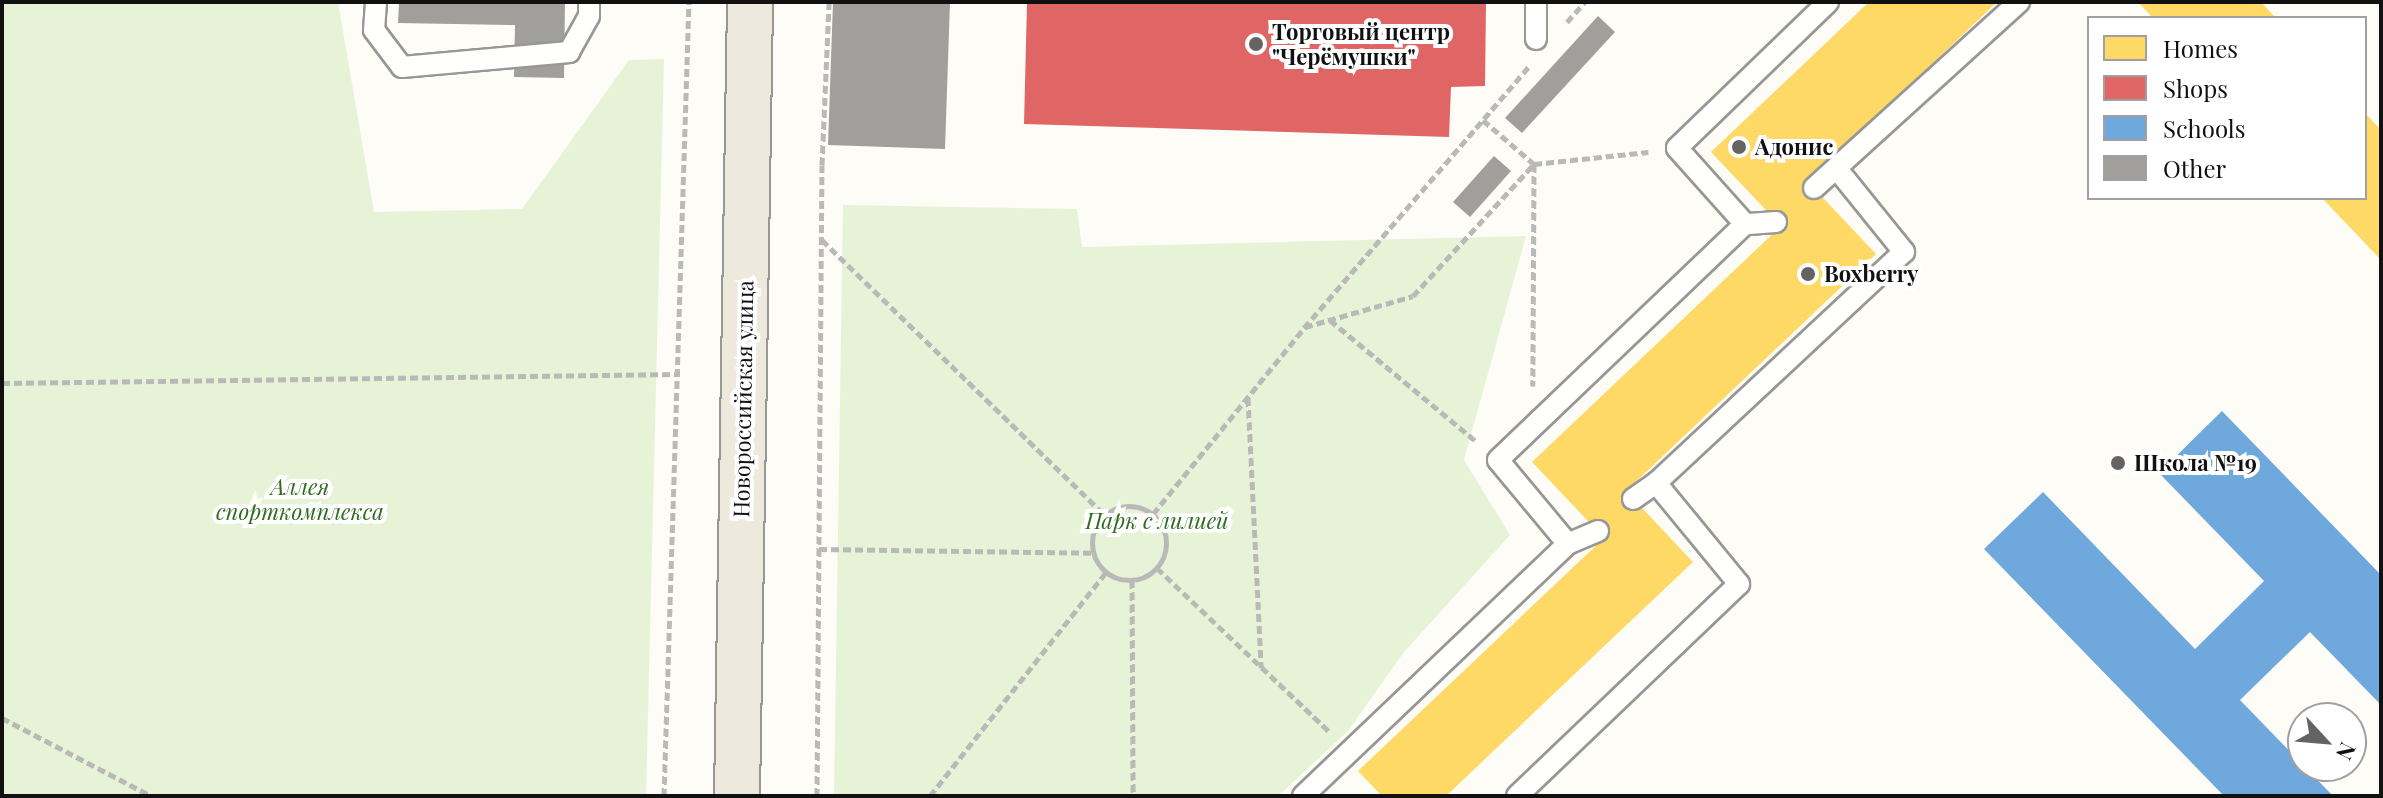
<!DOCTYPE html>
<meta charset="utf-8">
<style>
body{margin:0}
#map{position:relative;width:2383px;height:798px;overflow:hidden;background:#fdfcf7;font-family:"Playfair Display",serif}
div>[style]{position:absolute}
.green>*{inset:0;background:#e7f3d7}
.homes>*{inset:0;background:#ffd966}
.shops>*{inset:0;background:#e06666}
.schools>*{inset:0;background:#6fa8dc}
.building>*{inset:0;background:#a19f9c}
.path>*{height:5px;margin-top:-2.5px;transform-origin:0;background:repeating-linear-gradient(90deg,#b9b9b8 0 8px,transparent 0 12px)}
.path>.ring{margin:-2.5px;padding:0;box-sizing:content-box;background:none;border:5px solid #b9b9b8;border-radius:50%}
.roads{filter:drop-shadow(2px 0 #979795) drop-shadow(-2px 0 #979795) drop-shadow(0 2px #979795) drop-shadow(0 -2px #979795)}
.service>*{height:20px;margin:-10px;padding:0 10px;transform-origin:10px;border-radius:10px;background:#fffffe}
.primary>*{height:44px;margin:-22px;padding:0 22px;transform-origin:22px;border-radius:22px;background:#ede9dc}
.dots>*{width:22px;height:22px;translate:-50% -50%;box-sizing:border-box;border:4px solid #fff;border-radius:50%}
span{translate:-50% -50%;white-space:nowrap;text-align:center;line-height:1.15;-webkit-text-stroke:8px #fff;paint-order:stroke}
.poi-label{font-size:22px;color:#111;font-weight:700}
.left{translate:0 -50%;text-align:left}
.street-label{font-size:22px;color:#111}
.park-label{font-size:22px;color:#2f6b1f;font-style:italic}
.frame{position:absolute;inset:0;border:4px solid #111;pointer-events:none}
.legend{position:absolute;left:2087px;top:16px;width:280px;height:184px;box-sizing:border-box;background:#fff;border:2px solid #a0a0a0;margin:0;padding:10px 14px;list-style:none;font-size:24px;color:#111}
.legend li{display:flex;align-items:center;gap:16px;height:40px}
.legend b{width:40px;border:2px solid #a0a0a0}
.north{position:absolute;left:2287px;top:702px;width:80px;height:80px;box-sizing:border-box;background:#fff;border:2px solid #a0a0a0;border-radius:50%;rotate:116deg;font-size:22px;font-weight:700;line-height:32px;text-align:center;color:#111}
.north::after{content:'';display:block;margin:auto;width:28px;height:36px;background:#646362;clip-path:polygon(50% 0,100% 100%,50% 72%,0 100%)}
</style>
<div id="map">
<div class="green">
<i style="clip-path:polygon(2px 2px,338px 2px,374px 212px,522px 209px,629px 60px,664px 59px,646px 796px,2px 796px)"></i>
<i style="clip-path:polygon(843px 205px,1077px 209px,1082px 247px,1526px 236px,1464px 460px,1510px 535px,1404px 652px,1348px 731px,1278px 796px,834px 796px)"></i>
</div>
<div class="homes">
<i style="clip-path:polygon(1869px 2px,1997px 2px,1808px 182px,1876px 254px,1626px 491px,1693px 562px,1446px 796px,1382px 796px,1358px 771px,1604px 538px,1532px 462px,1781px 226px,1711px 152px)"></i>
<i style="clip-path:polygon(2138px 2px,2261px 2px,2276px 18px,2153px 18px)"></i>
<i style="clip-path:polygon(2365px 113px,2381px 130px,2381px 260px,2322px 198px,2365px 198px)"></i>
</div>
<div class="shops">
<i style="clip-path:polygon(1027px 2px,1486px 2px,1485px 86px,1451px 87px,1449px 137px,1024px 124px)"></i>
</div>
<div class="schools">
<i style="clip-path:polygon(2222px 411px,2381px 575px,2381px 705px,2310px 632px,2240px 700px,2333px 796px,2224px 796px,1984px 549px,2043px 492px,2195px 649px,2264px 581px,2159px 473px)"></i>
</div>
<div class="building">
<i style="clip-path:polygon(399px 2px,565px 2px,564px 78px,514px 77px,515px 25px,398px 23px)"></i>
<i style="clip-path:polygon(833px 2px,950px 2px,945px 149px,828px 145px)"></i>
<i style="clip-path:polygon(1598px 16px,1615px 32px,1522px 133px,1505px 118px)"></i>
<i style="clip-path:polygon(1494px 156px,1511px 171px,1470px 217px,1453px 202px)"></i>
</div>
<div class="path">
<i style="left:1567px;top:22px;width:27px;rotate:-48deg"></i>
<i style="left:1483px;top:120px;width:67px;rotate:40.8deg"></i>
<i style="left:1534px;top:164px;width:115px;rotate:-6deg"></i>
<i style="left:822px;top:240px;width:395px;rotate:44.2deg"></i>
<i style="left:1330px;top:320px;width:190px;rotate:39.7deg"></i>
<i style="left:1305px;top:327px;width:112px;rotate:-16deg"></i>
<i style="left:1413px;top:296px;width:179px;rotate:-47.5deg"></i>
<i style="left:1534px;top:164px;width:222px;rotate:90.3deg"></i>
<i style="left:2px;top:383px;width:678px;rotate:-0.76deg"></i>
<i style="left:1248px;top:398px;width:270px;rotate:87.2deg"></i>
<i class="ring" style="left:1092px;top:506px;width:69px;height:69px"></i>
<i style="left:1153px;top:514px;width:240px;rotate:-50.9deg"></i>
<i style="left:1304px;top:328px;width:345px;rotate:-49.3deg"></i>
<i style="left:819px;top:549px;width:274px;rotate:0.8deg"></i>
<i style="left:1157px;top:568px;width:238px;rotate:43.5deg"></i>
<i style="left:1132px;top:580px;width:216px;rotate:89.7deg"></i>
<i style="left:2px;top:718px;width:168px;rotate:27.6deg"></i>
<i style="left:664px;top:796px;width:794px;rotate:-88.2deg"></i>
<i style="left:817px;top:796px;width:631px;rotate:-89.55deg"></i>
<i style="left:822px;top:165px;width:163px;rotate:-87.5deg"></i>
<i style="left:930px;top:796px;width:285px;rotate:-51.8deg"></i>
</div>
<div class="roads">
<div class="service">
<i style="left:376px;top:2px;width:28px;rotate:94deg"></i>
<i style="left:374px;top:30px;width:46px;rotate:52.9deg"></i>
<i style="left:402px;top:67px;width:168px;rotate:-5.1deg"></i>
<i style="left:569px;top:52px;width:41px;rotate:-60.9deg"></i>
<i style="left:589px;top:16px;width:14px;rotate:-90deg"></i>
<i style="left:1536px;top:39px;width:37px;rotate:-90deg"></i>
<i style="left:1814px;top:188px;width:277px;rotate:-42.2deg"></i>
<i style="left:1776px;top:222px;width:31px;rotate:176deg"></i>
<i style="left:1745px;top:224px;width:102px;rotate:-131.8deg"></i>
<i style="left:1677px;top:148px;width:210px;rotate:-44deg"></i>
<i style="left:1633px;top:499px;width:28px;rotate:-35deg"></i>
<i style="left:1656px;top:483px;width:339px;rotate:-43deg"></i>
<i style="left:1904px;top:252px;width:107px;rotate:-128.9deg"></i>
<i style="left:1598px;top:531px;width:33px;rotate:157deg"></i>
<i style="left:1568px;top:544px;width:109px;rotate:-129.8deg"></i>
<i style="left:1498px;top:460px;width:342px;rotate:-43.7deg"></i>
<i style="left:1303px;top:796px;width:366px;rotate:-43.6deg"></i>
<i style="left:1517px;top:796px;width:307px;rotate:-43.7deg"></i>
<i style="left:1739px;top:584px;width:131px;rotate:-129.4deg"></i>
</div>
<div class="primary">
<i style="left:737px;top:796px;width:794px;rotate:-89.06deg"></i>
</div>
</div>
<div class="dots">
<i style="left:1256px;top:44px;background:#646362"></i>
<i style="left:1739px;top:147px;background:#646362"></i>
<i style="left:1808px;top:274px;background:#646362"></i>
<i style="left:2118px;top:463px;background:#646362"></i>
</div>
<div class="poi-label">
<span class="left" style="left:1272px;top:44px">Торговый центр<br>"Черёмушки"</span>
<span class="left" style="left:1755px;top:147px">Адонис</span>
<span class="left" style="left:1824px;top:274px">Boxberry</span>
<span class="left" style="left:2134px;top:463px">Школа №19</span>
</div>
<div class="street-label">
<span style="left:743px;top:399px;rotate:-89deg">Новороссийская улица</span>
</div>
<div class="park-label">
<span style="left:300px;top:499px">Аллея<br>спорткомплекса</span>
<span style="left:1157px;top:521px">Парк с лилией</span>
</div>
<div class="frame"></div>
<ul class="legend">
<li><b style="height:22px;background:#ffd966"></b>Homes</li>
<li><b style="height:22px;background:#e06666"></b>Shops</li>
<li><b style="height:22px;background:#6fa8dc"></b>Schools</li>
<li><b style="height:22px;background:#a19f9c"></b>Other</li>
</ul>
<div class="north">N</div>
</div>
